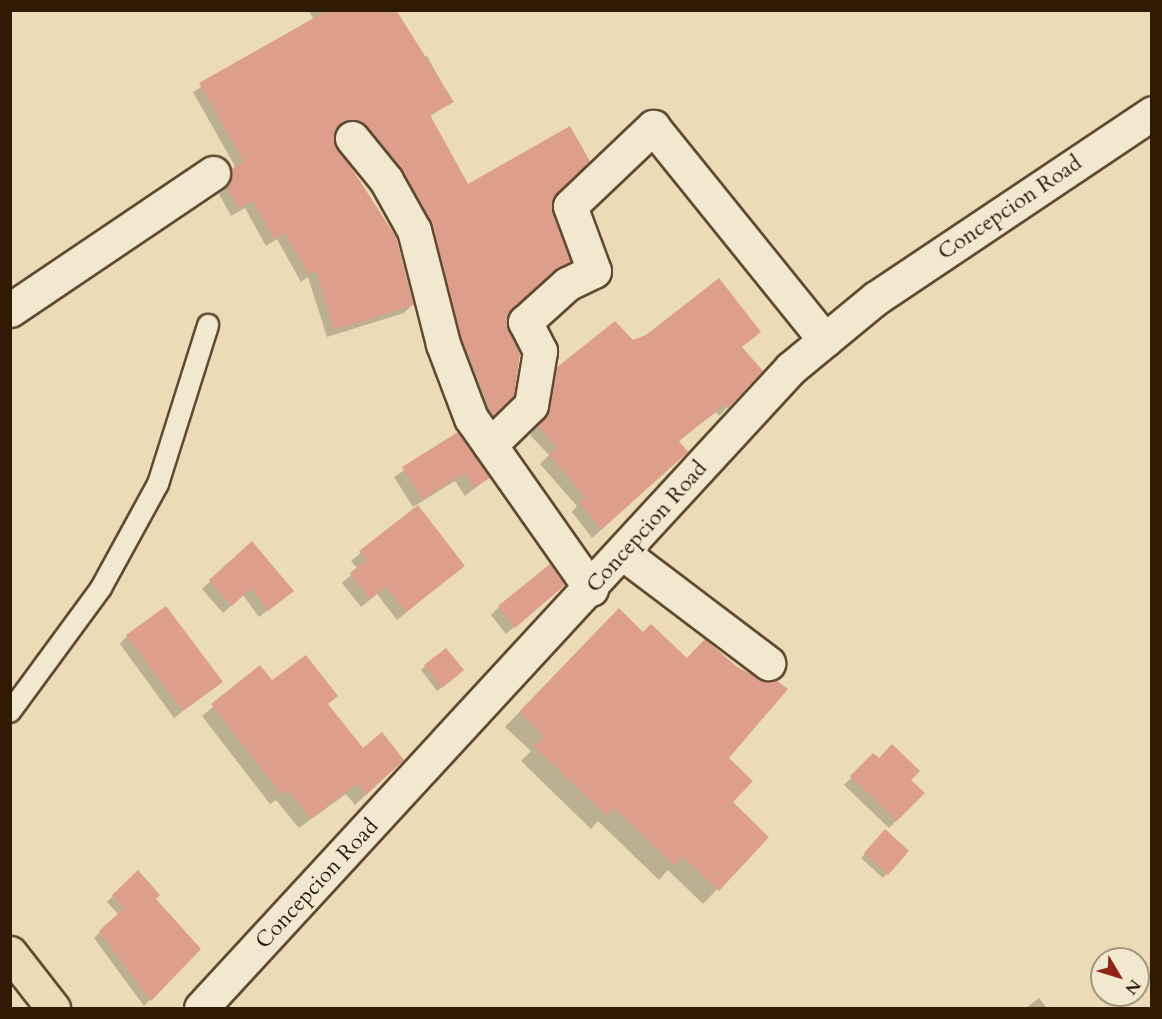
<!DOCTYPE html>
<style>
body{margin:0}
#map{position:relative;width:1162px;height:1019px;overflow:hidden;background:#ebdcb7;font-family:Cardo,serif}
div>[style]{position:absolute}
.shadow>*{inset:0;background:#0003}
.building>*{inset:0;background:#dd9f8c}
.roads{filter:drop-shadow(2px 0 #604a31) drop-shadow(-2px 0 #604a31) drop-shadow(0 2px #604a31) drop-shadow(0 -2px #604a31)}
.service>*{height:20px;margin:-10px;padding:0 10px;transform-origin:10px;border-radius:10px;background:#f2e8d0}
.minor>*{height:33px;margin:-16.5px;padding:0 16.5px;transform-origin:16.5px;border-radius:16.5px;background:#f2e8d0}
.tertiary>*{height:33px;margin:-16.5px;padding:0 16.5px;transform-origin:16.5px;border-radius:16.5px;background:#f2e8d0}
.trunk>*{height:33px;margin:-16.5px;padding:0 16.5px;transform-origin:16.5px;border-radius:16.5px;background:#ebdcb7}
span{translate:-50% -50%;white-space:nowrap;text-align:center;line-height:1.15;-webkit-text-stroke:5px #f2e8d0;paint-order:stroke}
.street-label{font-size:22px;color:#311a04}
.frame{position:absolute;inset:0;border:12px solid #311a04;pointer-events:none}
.north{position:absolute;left:1090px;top:947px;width:60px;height:60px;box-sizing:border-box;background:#f2e8d0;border:2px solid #a5967e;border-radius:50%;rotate:128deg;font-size:16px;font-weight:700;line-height:24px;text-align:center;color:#311a04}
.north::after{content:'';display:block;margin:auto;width:21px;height:27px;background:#8f2418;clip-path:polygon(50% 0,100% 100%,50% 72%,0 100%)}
</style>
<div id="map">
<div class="shadow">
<i style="clip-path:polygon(308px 10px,392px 10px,422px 58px,427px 56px,452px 102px,429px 117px,468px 186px,550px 202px,506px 316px,512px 395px,485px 422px,350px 127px,337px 129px,332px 142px,412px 305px,404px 313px,327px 337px,308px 277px,301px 282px,277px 239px,266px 246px,245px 208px,231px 216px,219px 194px,224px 179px,236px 168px,193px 92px,314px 20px)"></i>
<i style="clip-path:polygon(633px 342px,741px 348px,761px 371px,719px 416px,716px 412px,677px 442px,677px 461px,592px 538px,572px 512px,577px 506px,540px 464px,549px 455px,530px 435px,541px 418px,548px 378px,557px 369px)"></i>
<i style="clip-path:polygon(458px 434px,488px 478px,465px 496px,455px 481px,413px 507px,394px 477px)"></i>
<i style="clip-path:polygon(418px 507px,463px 566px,397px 620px,377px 594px,361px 607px,342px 583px,358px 569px,351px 561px)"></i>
<i style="clip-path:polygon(251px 543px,292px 591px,259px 617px,243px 595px,223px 613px,202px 589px)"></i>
<i style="clip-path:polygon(555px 593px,506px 634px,491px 615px,499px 607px)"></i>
<i style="clip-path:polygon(604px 624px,726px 758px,731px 802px,767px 837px,703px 904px,668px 870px,659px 880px,598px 821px,591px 829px,521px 761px,531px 751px,505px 727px)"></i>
<i style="clip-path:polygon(127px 636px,221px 682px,174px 718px,120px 644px)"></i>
<i style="clip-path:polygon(425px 666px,458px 675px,437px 691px,421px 670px)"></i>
<i style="clip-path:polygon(260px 667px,272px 682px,327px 705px,362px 750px,392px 770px,355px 805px,346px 794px,299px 828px,276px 800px,270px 804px,202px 716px)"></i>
<i style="clip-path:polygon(873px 755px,923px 793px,889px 828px,844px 785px)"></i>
<i style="clip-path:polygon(885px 831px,907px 851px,883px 878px,861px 858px)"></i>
<i style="clip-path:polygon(138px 872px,154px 899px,199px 949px,144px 1006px,94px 938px,119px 915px,107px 902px)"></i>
<i style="clip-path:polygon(1039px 998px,1047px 1008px,1026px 1008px)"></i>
</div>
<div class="building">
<i style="clip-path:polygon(328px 10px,396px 10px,454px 102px,430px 115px,468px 184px,570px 126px,590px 161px,552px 202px,571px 261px,508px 315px,520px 354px,514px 396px,493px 416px,461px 338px,430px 221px,402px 171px,366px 126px,350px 119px,341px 123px,334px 141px,396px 237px,414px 305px,334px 330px,316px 271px,309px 275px,285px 233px,274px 239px,253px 201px,239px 209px,226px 186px,231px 169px,244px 162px,199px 83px)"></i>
<i style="clip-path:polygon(719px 278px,761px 332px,742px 347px,763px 371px,728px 408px,725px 404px,679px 441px,688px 452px,601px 530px,579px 502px,585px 497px,548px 454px,557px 447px,537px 425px,549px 408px,556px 368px,615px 321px,633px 340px,646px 335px)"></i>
<i style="clip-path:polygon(458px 432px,490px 478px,474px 488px,465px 473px,422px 499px,402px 467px)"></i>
<i style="clip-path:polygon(418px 505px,465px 566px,406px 612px,386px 587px,370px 599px,350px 573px,366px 560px,359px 551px)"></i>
<i style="clip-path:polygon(252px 541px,294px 591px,268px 611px,251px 588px,232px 606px,209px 580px)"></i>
<i style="clip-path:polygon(550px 564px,565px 585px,515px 628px,498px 606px)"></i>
<i style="clip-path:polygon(166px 606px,223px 682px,183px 711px,126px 635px)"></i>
<i style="clip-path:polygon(619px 608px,643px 632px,651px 624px,687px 658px,705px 639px,737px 667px,765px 681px,776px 680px,788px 689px,729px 758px,753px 781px,733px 802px,769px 837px,719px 891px,683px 857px,675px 866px,614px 808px,606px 815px,534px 746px,544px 736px,519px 712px)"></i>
<i style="clip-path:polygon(446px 648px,464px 670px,442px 688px,424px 665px)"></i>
<i style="clip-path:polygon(306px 655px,338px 696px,328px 704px,363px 748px,382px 732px,404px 760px,366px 795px,357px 784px,310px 819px,288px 790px,282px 795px,211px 704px,260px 665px,272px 680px)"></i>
<i style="clip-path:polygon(892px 744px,920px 771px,911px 780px,925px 793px,897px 821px,850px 776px,873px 753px,879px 758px)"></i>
<i style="clip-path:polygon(885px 829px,909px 851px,888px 875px,864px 853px)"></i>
<i style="clip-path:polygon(138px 870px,160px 895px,156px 899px,201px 949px,151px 1001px,99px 931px,124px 908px,112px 895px)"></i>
</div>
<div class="roads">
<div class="service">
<i style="left:10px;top:712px;width:154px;rotate:-53.7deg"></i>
<i style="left:101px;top:588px;width:119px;rotate:-61.3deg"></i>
<i style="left:158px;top:484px;width:167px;rotate:-72.5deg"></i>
</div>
<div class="minor">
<i style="left:352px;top:138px;width:54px;rotate:51deg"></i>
<i style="left:386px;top:180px;width:57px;rotate:60.8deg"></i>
<i style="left:414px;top:230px;width:118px;rotate:75.7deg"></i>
<i style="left:443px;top:344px;width:79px;rotate:69.3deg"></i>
<i style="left:471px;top:418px;width:209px;rotate:54.9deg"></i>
<i style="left:10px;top:310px;width:245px;rotate:-34deg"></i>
<i style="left:490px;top:445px;width:57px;rotate:-44.3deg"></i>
<i style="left:531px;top:405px;width:55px;rotate:-80.5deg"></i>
<i style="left:540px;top:351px;width:33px;rotate:-117deg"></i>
<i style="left:525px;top:322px;width:57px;rotate:-42.1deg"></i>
<i style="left:567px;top:284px;width:30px;rotate:-26deg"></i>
<i style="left:594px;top:271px;width:69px;rotate:-110.3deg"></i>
<i style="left:570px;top:206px;width:115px;rotate:-43.6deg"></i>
<i style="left:653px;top:127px;width:274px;rotate:51.1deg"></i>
<i style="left:624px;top:554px;width:181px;rotate:37.1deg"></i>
</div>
<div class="tertiary">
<i style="left:201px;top:1008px;width:870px;rotate:-47.33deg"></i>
<i style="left:791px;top:368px;width:110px;rotate:-39.5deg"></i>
<i style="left:876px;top:298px;width:332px;rotate:-33.8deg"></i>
</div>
<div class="trunk">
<i style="left:10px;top:953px;width:70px;rotate:52deg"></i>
</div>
</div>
<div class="street-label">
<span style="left:1010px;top:208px;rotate:-34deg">Concepcion Road</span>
<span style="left:647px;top:527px;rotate:-48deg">Concepcion Road</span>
<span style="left:317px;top:884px;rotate:-47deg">Concepcion Road</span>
</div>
<div class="frame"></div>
<div class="north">N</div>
</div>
